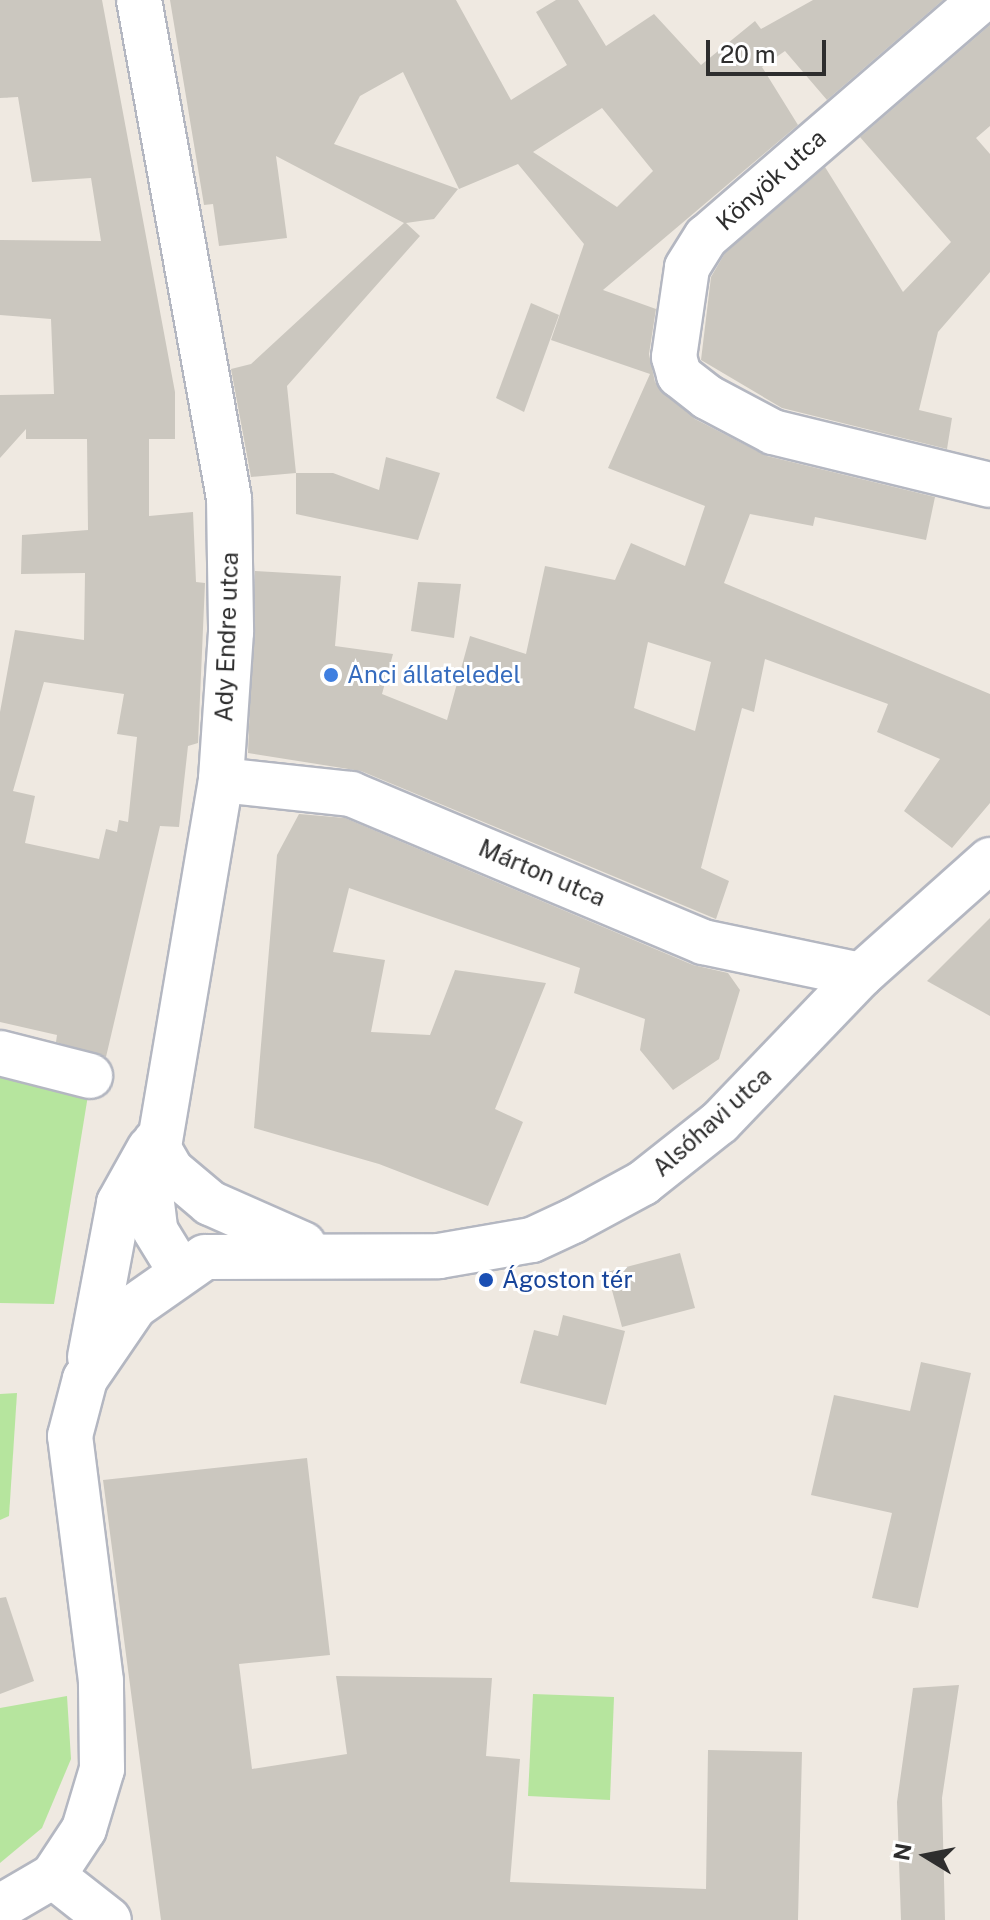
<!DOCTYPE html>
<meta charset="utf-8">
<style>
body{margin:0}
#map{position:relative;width:990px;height:1920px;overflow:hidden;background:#efe9e1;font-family:"Public Sans",sans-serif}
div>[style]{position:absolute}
.green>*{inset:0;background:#b6e59e}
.building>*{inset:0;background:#cbc7bf}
.roads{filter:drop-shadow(2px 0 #b4b7c1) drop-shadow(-2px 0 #b4b7c1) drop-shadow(0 2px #b4b7c1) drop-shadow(0 -2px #b4b7c1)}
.minor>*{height:44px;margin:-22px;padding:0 22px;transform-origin:22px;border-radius:22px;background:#fff}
.dots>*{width:22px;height:22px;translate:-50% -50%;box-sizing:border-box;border:4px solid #fff;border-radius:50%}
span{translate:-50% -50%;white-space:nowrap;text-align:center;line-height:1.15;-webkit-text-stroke:6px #fff;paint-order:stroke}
.street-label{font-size:24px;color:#2e2e2e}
.shop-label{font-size:24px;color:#366cbe}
.left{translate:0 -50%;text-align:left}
.transit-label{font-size:24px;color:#164399}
.north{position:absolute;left:886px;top:1816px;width:80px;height:80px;-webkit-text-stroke:6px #fff;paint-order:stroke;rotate:280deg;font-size:22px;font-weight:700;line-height:32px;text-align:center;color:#2e2e2e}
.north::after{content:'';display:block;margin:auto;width:28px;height:36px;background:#2e2e2e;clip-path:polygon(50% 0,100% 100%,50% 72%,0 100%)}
.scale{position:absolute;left:706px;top:40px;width:120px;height:36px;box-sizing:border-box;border:4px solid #2e2e2e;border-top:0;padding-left:10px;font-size:24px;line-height:28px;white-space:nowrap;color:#2e2e2e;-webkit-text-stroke:6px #fff;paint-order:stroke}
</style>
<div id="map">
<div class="green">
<i style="clip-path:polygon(0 1061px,90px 1083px,54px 1304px,0 1303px)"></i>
<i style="clip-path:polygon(17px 1393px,9px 1516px,0 1520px,0 1394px)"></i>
<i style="clip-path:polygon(533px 1694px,614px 1697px,610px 1800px,528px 1796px)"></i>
<i style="clip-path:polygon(67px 1696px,71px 1759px,42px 1828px,0 1863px,0 1708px)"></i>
</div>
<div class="building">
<i style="clip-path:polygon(evenodd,0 0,102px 0,175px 392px,175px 439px,149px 439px,149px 516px,193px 512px,196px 582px,205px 583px,198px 743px,188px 746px,179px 827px,160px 826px,106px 1057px,56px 1042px,57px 1035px,0 1022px,0 712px,15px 630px,84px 640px,85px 573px,21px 574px,22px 535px,88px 530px,87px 439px,26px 439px,26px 429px,0 458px,0 395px,54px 394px,51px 319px,0 315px,0 240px,101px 241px,91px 178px,32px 182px,18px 97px,0 98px,0 0,44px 682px,124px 694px,117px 734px,137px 737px,128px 822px,119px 820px,117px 832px,106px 829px,99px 859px,25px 843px,35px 796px,13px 791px,44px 682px)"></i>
<i style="clip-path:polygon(evenodd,170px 0,456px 0,511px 100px,567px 65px,536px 12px,556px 0,578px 0,606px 46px,654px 14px,701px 65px,755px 21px,761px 29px,813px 0,943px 0,827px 100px,785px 51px,762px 67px,798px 125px,603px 290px,656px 309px,649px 354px,655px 382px,695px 419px,767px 456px,935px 497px,926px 540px,815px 517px,813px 526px,750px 514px,724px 583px,990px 694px,990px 803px,952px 848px,904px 811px,940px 759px,877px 732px,888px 704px,765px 659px,754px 712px,742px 708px,701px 868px,729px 881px,716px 919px,361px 771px,248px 753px,255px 571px,341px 576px,335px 646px,393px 654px,382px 694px,447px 720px,470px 636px,526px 654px,545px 566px,615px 580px,631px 543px,685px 566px,705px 506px,608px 468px,650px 374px,551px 340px,584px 244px,518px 164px,459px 189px,403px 72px,360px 96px,334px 144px,458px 189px,434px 219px,406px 223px,420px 236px,287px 386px,296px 473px,251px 477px,231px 369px,251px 364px,404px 223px,276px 156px,287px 238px,219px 246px,213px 204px,204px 205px,170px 0,602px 108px,653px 171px,617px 207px,533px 152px,602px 108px,170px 0,648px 642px,711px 662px,695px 731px,634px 708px,648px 642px)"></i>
<i style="clip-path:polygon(990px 25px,990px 126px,976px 138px,990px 154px,990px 272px,938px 332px,919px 410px,952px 418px,947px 449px,782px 408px,701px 360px,711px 277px,725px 253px,825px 167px,903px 292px,951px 242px,860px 137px)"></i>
<i style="clip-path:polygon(531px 303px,559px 315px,524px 412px,496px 398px)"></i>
<i style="clip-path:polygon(386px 457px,440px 473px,418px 540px,296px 514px,296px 473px,333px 473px,379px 490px)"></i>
<i style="clip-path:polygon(418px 582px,461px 584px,454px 638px,411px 631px)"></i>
<i style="clip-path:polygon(299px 814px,345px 818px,693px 965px,728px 973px,740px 990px,719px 1059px,673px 1090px,640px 1050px,645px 1019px,574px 993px,580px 968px,349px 888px,333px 952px,385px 960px,371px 1032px,430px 1035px,455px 970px,546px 983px,495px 1109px,523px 1122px,488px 1206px,379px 1164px,254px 1128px,277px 855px)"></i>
<i style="clip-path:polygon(990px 918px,990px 1016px,927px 981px)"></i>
<i style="clip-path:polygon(680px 1253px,695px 1308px,622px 1327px,607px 1272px)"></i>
<i style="clip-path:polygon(563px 1315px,625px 1331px,606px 1405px,520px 1383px,534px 1330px,558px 1336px)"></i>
<i style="clip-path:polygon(921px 1362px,971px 1373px,918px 1608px,872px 1598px,892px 1513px,811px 1495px,834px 1395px,910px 1411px)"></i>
<i style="clip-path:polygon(307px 1458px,330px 1655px,239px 1664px,252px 1769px,347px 1754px,336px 1676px,492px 1678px,486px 1756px,520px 1759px,510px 1882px,706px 1889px,708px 1750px,802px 1752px,798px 1920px,161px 1920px,103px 1480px)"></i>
<i style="clip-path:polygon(6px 1597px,34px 1681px,0 1694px,0 1598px)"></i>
<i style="clip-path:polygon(959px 1685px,942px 1798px,945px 1920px,901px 1920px,897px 1802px,913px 1688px)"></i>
</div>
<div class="roads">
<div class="minor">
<i style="left:139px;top:0;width:506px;rotate:79.76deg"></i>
<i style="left:229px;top:498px;width:134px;rotate:89.1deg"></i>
<i style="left:231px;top:632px;width:148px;rotate:93.9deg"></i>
<i style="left:221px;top:780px;width:421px;rotate:99.6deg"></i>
<i style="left:151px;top:1195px;width:35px;rotate:83deg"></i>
<i style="left:155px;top:1230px;width:46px;rotate:58.4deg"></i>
<i style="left:981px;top:0;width:363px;rotate:139.2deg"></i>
<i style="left:706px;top:237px;width:36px;rotate:122deg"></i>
<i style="left:687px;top:268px;width:90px;rotate:98.3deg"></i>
<i style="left:674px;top:357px;width:19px;rotate:74deg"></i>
<i style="left:679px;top:375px;width:36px;rotate:38deg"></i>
<i style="left:707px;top:397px;width:75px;rotate:27.9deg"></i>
<i style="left:773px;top:432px;width:223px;rotate:13.7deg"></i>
<i style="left:221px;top:780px;width:131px;rotate:6.1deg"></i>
<i style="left:351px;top:794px;width:382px;rotate:22.8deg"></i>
<i style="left:703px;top:942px;width:161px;rotate:11.8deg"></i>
<i style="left:0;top:1053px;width:93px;rotate:14.3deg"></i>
<i style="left:155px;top:1142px;width:32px;rotate:60deg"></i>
<i style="left:171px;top:1170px;width:51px;rotate:40.2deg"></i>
<i style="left:210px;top:1203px;width:102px;rotate:23.8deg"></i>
<i style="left:90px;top:1357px;width:157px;rotate:-79.3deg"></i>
<i style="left:119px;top:1203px;width:62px;rotate:-60.9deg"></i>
<i style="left:53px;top:1876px;width:71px;rotate:38.2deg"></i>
<i style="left:0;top:1907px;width:61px;rotate:-30.3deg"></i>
<i style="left:53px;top:1876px;width:56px;rotate:-56.6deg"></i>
<i style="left:84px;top:1829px;width:63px;rotate:-73.3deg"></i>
<i style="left:102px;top:1769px;width:88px;rotate:-90.7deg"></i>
<i style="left:101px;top:1681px;width:247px;rotate:-97.2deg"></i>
<i style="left:70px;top:1436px;width:59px;rotate:-75.3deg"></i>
<i style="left:85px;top:1379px;width:88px;rotate:-55.6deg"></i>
<i style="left:135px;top:1306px;width:85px;rotate:-35deg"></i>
<i style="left:205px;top:1257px;width:234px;rotate:-0.2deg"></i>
<i style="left:439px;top:1256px;width:94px;rotate:-9.8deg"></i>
<i style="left:532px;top:1240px;width:45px;rotate:-24.9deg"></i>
<i style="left:573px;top:1221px;width:80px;rotate:-28.5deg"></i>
<i style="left:643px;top:1183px;width:98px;rotate:-38.4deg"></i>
<i style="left:720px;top:1122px;width:204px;rotate:-46.2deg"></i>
<i style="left:861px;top:975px;width:173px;rotate:-41.7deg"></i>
</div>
</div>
<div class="dots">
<i style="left:331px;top:675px;background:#3f7fe0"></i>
<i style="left:486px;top:1280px;background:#1a4fb4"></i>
</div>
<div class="street-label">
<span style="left:771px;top:180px;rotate:-42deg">Könyök utca</span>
<span style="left:227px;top:637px;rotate:-88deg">Ady Endre utca</span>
<span style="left:542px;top:873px;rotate:23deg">Márton utca</span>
<span style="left:712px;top:1122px;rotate:-42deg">Alsóhavi utca</span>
</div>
<div class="shop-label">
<span class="left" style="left:347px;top:675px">Anci állateledel</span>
</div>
<div class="transit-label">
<span class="left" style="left:502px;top:1280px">Ágoston tér</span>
</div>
<div class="north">N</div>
<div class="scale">20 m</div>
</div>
